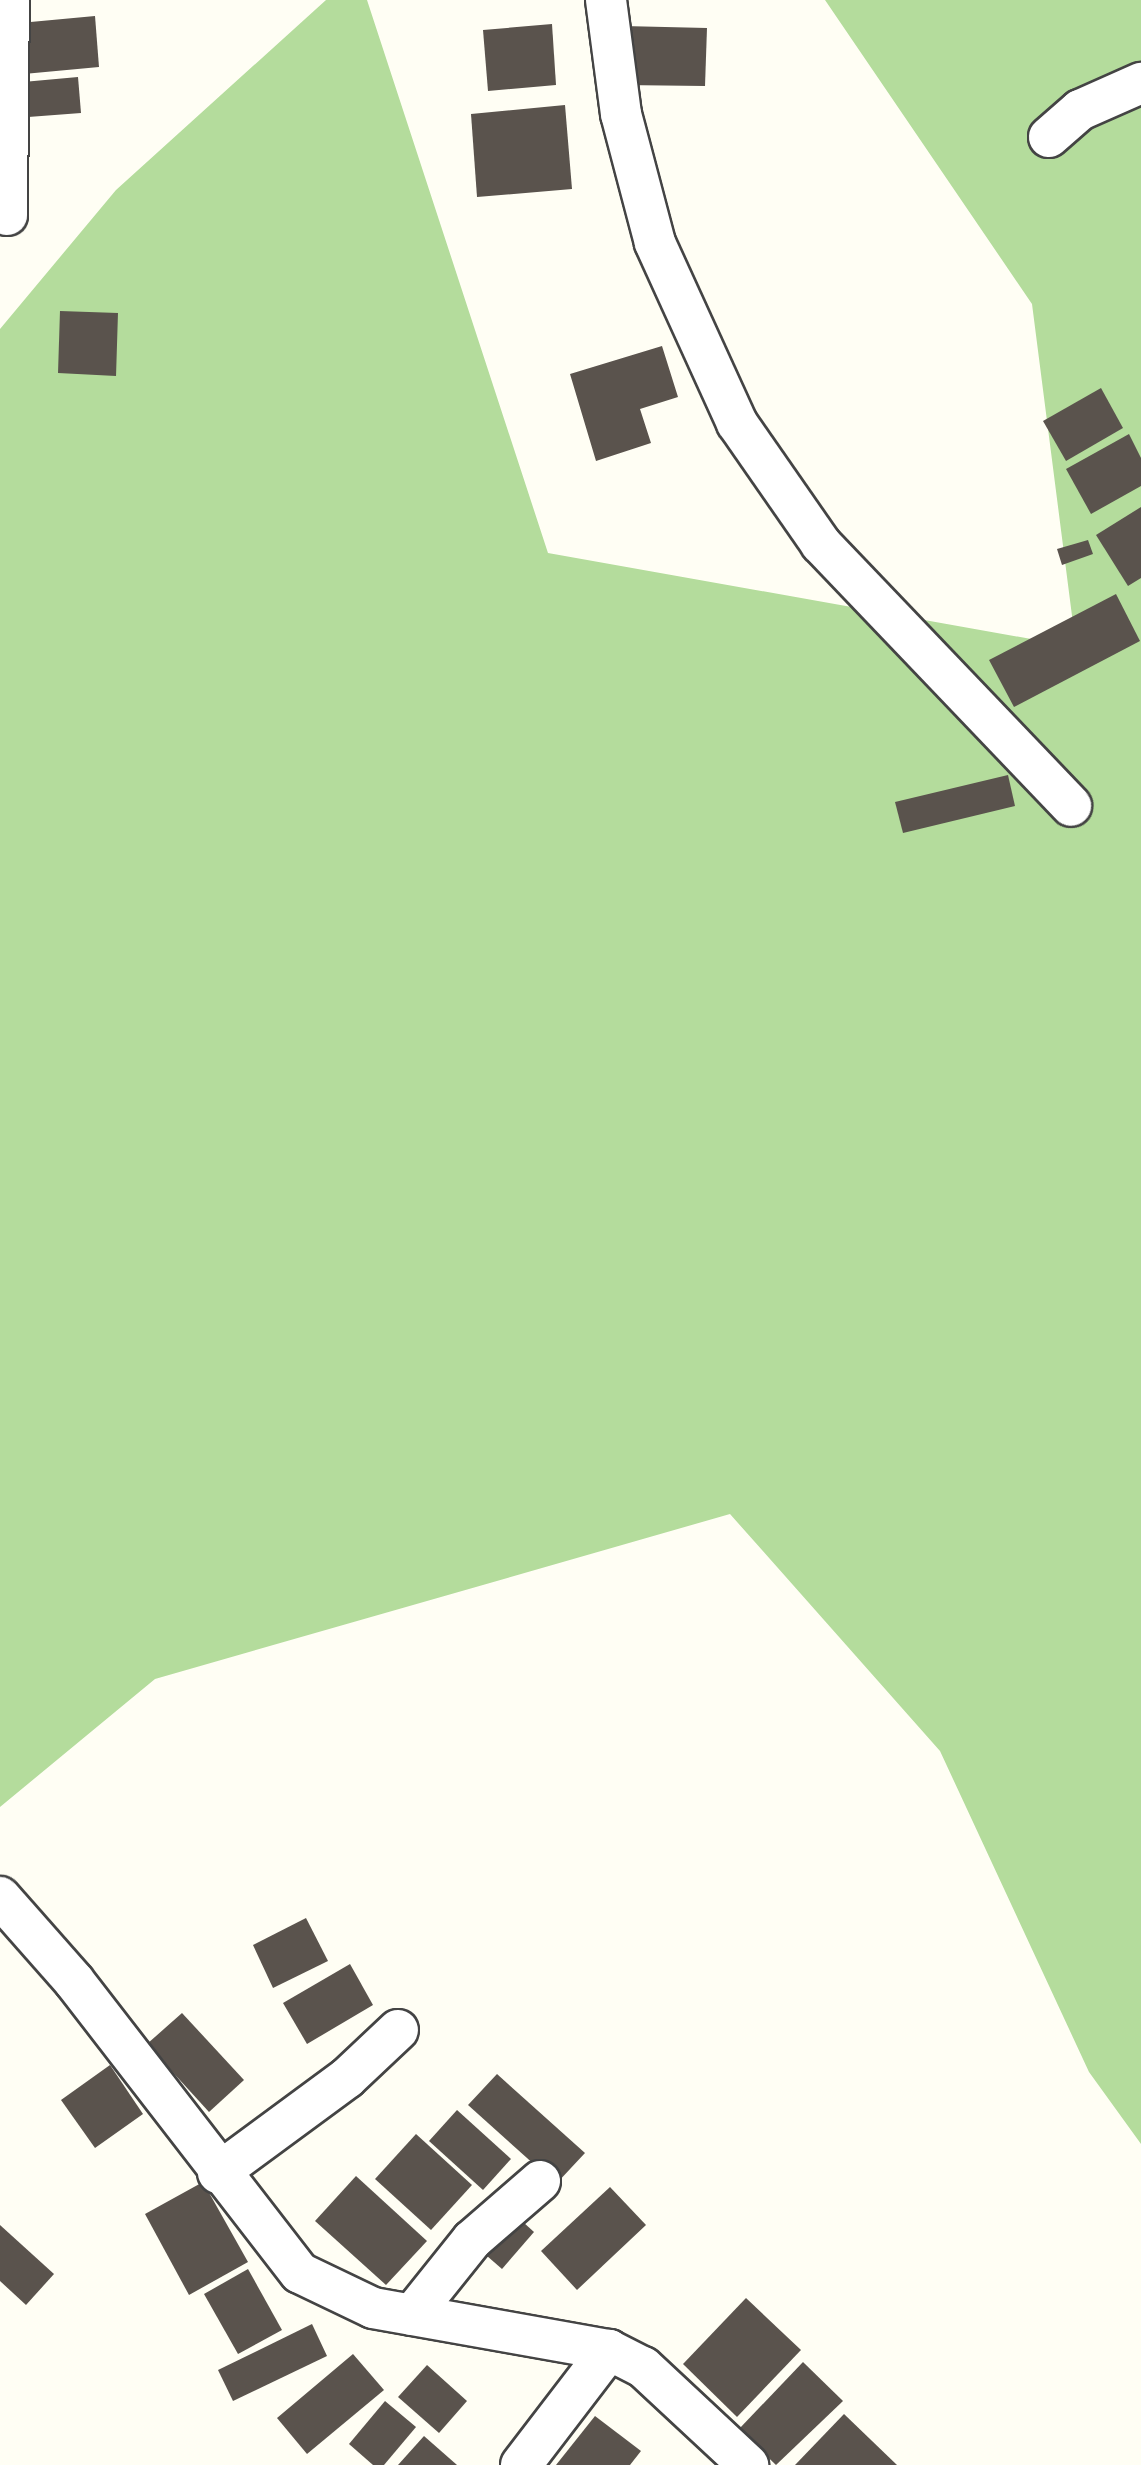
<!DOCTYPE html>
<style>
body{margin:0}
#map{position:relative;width:1141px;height:2465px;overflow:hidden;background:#fffef4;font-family:"Zilla Slab",serif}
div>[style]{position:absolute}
.forest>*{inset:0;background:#b4dc9c}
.building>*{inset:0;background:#5a534d}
.roads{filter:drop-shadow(2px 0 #444) drop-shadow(-2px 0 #444) drop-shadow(0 2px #444) drop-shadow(0 -2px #444)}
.street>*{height:40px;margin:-20px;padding:0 20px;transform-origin:20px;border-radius:20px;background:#fff}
span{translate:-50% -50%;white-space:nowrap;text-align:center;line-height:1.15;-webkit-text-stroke:10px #fff;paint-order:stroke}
</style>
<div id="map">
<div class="forest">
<i style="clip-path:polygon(326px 0,367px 0,548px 553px,1076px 647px,1032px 304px,825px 0,1141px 0,1141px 2144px,1089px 2072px,940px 1751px,730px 1514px,155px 1679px,0 1807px,0 329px,116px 190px)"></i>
</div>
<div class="building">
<i style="clip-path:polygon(95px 16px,99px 67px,13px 75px,9px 24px)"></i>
<i style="clip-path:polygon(552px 24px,556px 85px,488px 91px,483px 30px)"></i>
<i style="clip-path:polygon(623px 26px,707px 28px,705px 86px,622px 85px)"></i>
<i style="clip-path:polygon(78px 77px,81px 113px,15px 118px,12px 83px)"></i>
<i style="clip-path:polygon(565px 105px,572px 189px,477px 197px,471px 114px)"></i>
<i style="clip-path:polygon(60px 311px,118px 313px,116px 376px,58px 373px)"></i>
<i style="clip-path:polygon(662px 346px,678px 397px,640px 409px,651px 443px,596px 461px,570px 374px)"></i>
<i style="clip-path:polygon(1101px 388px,1123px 428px,1066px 461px,1043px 421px)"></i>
<i style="clip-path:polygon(1129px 434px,1141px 458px,1141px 486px,1091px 514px,1066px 469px)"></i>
<i style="clip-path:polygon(1141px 507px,1141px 578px,1128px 586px,1096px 535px)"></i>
<i style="clip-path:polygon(1088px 540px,1093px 554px,1062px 565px,1057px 549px)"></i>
<i style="clip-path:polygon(1116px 594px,1140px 641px,1014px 707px,989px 660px)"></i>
<i style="clip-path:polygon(1008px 775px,1015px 806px,903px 833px,895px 802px)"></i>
<i style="clip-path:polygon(306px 1918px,328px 1961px,273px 1988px,253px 1945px)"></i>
<i style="clip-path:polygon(350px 1964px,373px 2005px,307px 2044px,283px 2003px)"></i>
<i style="clip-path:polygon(182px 2013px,244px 2080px,209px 2112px,147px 2044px)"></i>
<i style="clip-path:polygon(110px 2065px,143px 2114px,95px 2148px,61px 2100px)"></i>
<i style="clip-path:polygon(497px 2074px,585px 2153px,556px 2184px,468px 2105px)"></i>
<i style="clip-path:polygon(457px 2110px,511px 2159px,483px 2190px,429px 2141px)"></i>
<i style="clip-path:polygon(416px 2134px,472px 2185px,431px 2230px,375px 2179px)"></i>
<i style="clip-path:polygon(356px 2176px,427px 2241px,386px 2285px,315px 2221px)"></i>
<i style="clip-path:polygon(203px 2182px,248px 2262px,189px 2295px,145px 2214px)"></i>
<i style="clip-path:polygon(610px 2187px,646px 2225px,577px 2290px,541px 2251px)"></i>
<i style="clip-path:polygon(512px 2212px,534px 2232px,502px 2269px,479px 2249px)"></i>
<i style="clip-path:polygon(0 2225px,54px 2274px,26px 2305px,0 2281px)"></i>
<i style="clip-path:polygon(248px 2269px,282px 2330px,238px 2354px,204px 2294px)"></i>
<i style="clip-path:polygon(746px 2298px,801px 2350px,737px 2417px,683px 2364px)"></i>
<i style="clip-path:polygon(312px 2324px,327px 2356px,233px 2401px,218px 2370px)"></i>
<i style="clip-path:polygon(353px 2354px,384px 2390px,307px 2454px,277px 2418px)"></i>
<i style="clip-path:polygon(803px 2362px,843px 2401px,776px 2465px,739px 2429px)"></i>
<i style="clip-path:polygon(427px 2365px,467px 2401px,439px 2433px,398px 2397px)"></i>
<i style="clip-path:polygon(385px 2401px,416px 2427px,384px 2465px,373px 2465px,349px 2444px)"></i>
<i style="clip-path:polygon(844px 2414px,897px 2465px,795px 2465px)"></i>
<i style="clip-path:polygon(595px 2416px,641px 2451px,630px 2465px,556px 2465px)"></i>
<i style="clip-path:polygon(424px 2436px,457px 2465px,398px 2465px)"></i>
</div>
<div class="roads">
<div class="street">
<i style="left:606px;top:0;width:115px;rotate:82.5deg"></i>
<i style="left:621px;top:114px;width:133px;rotate:75.2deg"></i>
<i style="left:655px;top:243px;width:198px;rotate:65.5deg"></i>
<i style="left:737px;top:423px;width:147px;rotate:55.2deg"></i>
<i style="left:821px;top:544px;width:362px;rotate:46.3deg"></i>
<i style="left:1049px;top:137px;width:41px;rotate:-41.1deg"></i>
<i style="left:1080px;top:110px;width:67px;rotate:-23.9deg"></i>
<i style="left:7px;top:215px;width:215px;rotate:-89.5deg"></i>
<i style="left:0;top:1897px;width:112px;rotate:48.6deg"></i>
<i style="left:74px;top:1981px;width:369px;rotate:52.3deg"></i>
<i style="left:300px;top:2273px;width:81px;rotate:25.6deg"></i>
<i style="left:373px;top:2308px;width:240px;rotate:10.1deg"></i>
<i style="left:609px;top:2350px;width:38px;rotate:27deg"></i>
<i style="left:643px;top:2367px;width:144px;rotate:43deg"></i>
<i style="left:218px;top:2173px;width:160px;rotate:-36.4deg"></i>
<i style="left:347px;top:2078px;width:70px;rotate:-43.3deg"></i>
<i style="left:412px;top:2315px;width:96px;rotate:-51.3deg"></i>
<i style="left:472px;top:2240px;width:90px;rotate:-40.9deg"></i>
<i style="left:521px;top:2465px;width:145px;rotate:-52.6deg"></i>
</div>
</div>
</div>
